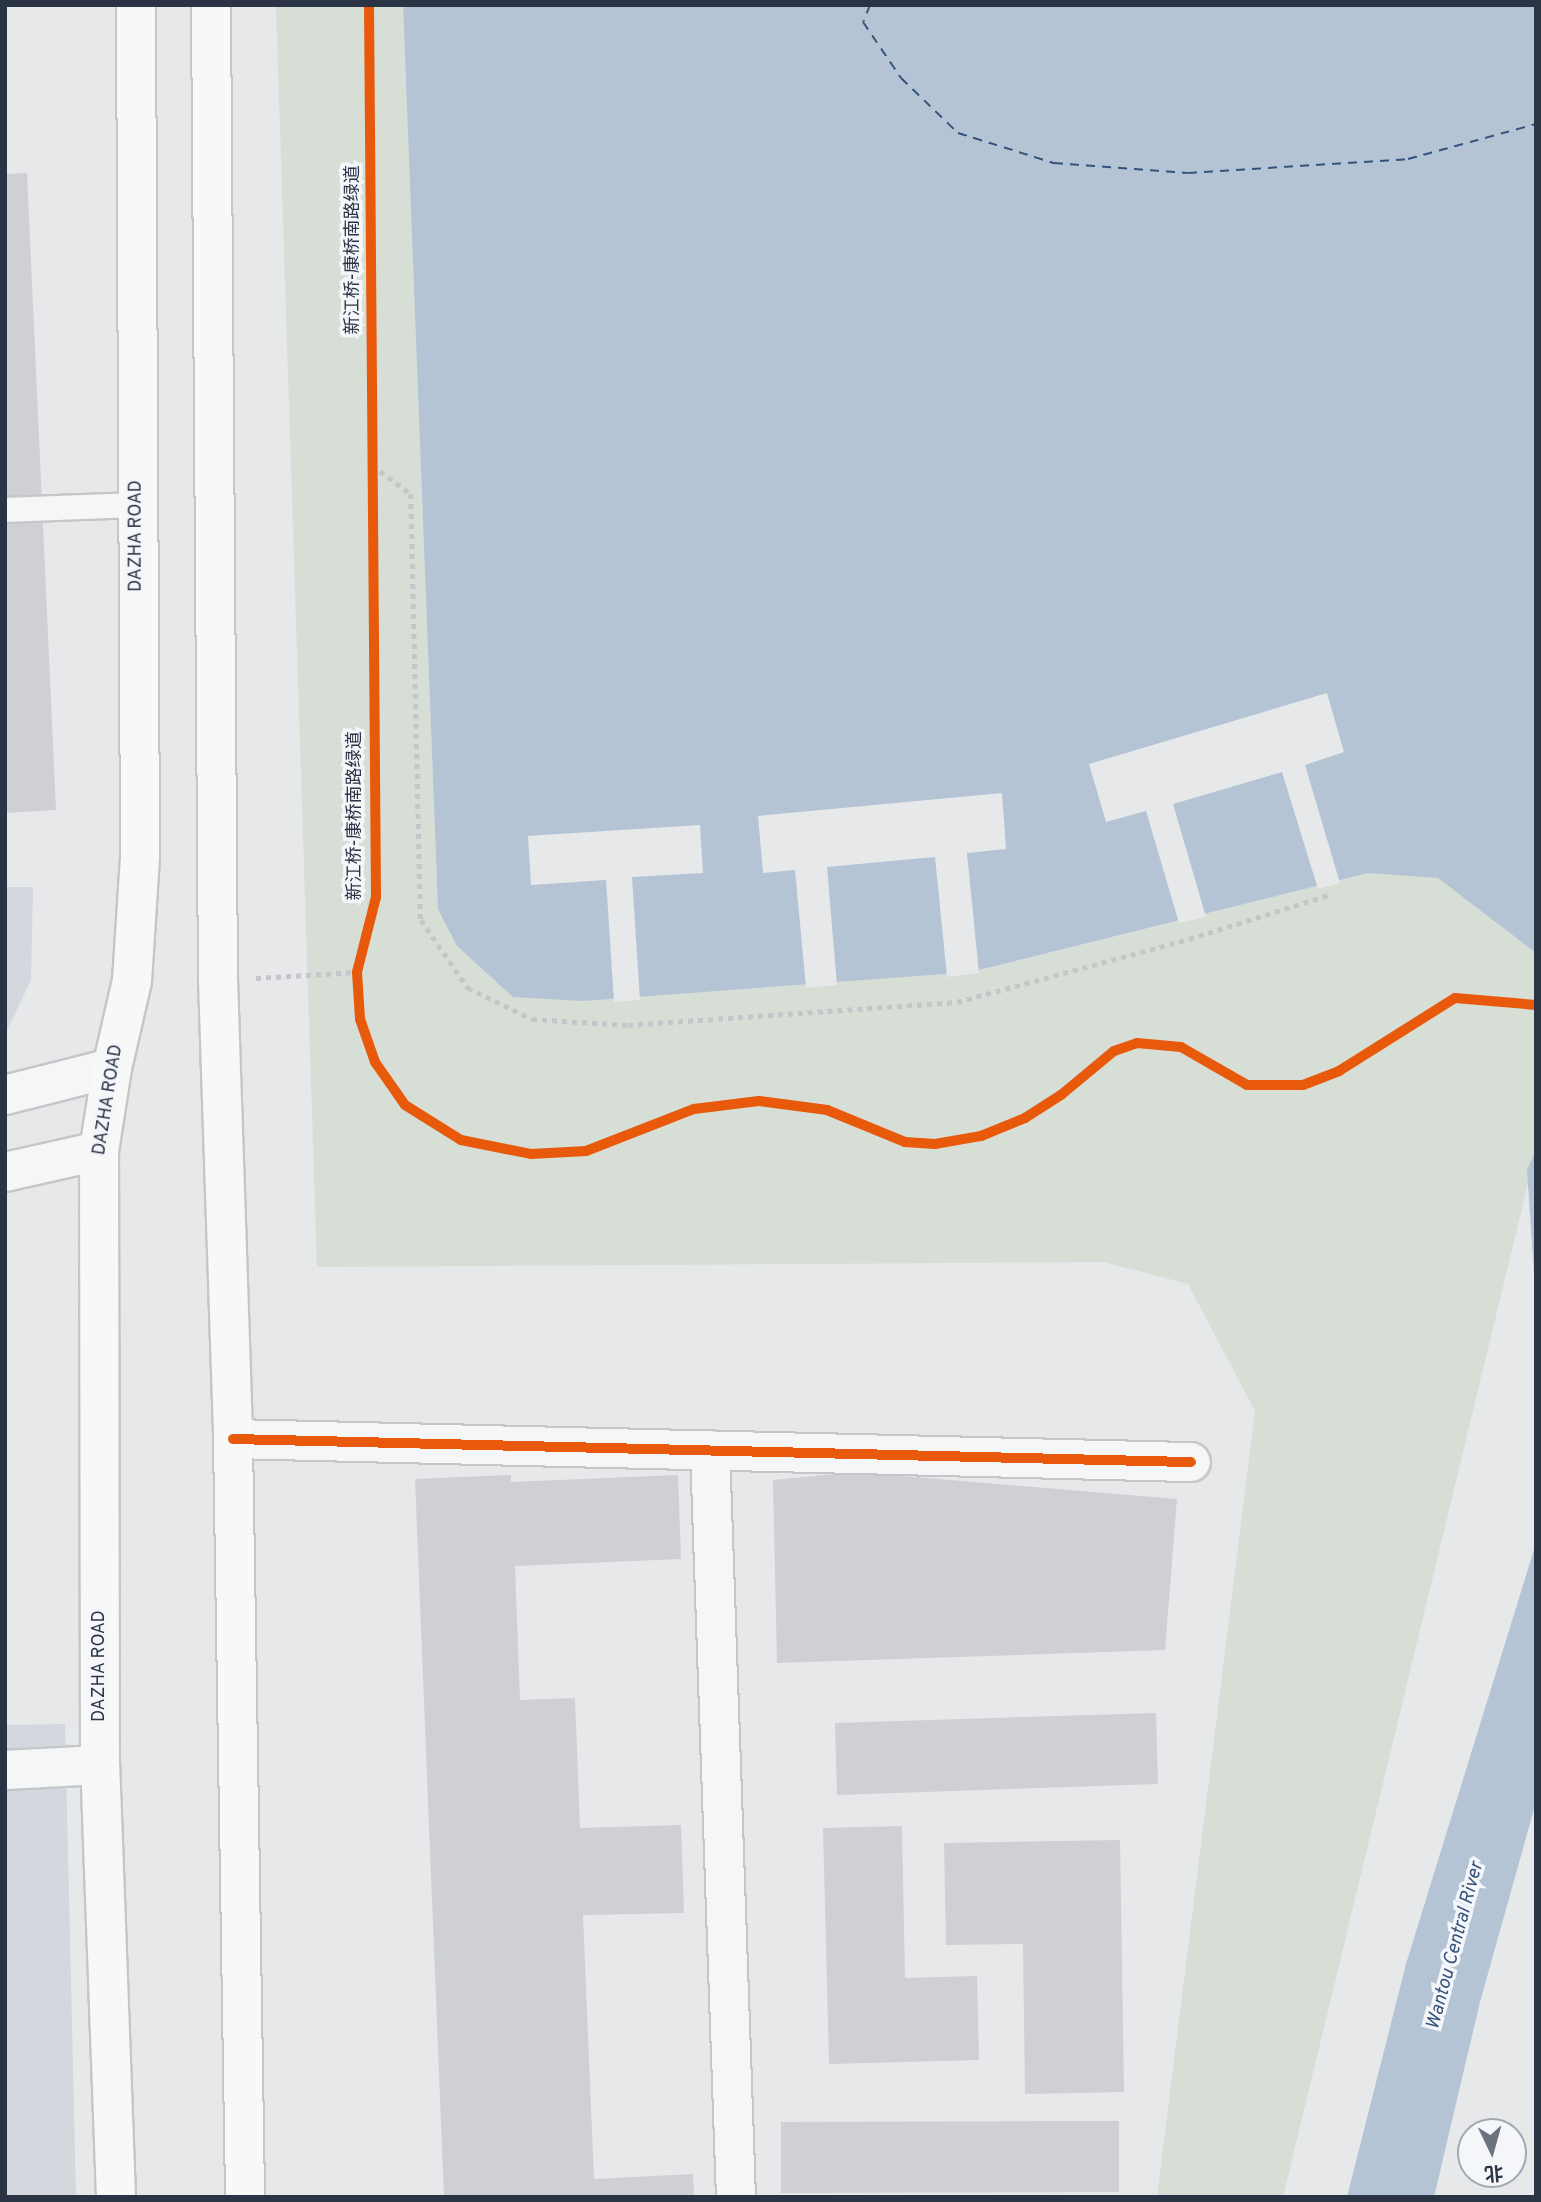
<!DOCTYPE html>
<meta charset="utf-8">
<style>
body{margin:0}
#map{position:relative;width:1541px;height:2202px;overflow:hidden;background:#e6e8ea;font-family:Overpass,"Noto Sans SC",sans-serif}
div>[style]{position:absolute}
.built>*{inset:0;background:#d4d7dd}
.green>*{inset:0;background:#d6ded6}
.water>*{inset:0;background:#b4c4d5}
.pier>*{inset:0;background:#e6e8ea}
.ferry>*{height:2px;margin-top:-1px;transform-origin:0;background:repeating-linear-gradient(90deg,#34527a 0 9px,transparent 0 16px)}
.building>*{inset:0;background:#ced0d3}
.path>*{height:4.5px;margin-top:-2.25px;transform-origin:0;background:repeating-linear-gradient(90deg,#c5c6ca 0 5px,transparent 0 10px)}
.roads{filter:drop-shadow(2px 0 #c4c6c8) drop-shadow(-2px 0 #c4c6c8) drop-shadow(0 2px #c4c6c8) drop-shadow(0 -2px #c4c6c8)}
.service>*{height:24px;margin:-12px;padding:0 12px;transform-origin:12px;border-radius:12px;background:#f5f6f7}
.minor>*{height:38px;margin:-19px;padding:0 19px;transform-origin:19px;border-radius:19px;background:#f5f6f7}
.tertiary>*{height:38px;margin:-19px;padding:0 19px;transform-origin:19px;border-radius:19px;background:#f5f6f7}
.primary>*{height:38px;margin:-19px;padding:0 19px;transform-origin:19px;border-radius:19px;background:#f8f8f8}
.cycleway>*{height:10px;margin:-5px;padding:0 5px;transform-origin:5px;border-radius:5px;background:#e8590c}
span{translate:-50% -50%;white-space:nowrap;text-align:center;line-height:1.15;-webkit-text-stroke:7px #f4f6f9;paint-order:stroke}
.street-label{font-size:18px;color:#2b3445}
.water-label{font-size:19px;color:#34527a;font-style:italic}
.frame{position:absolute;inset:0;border:7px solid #2b3445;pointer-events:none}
.north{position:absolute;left:1457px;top:2118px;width:70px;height:70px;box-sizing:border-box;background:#f4f6f9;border:2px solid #a4a8b1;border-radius:50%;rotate:175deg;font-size:19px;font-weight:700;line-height:28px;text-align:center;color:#2b3445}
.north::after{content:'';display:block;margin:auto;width:24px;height:32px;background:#6c737f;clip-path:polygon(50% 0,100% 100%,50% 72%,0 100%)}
</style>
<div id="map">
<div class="built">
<i style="clip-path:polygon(5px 887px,33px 887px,31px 980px,5px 1035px)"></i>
<i style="clip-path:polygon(65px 1724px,76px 2197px,5px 2197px,5px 1725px)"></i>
</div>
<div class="green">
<i style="clip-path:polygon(276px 5px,403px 5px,438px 909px,971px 972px,1368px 872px,1438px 877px,1536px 953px,1536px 1150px,1283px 2197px,1157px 2197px,1255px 1411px,1188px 1284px,1104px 1262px,317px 1267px)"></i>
</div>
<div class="water">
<i style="clip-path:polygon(403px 5px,1536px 5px,1536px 953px,1438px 878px,1368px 873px,971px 972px,583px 1001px,513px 997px,457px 946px,438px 909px)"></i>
<i style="clip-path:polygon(1536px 1150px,1536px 1303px,1527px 1170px)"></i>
<i style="clip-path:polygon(1536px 1543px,1536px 1802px,1480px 2002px,1434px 2197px,1347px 2197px,1406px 1964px)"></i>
</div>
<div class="pier">
<i style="clip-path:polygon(1327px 693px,1344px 752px,1305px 765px,1340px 883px,1318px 889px,1282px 772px,1173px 804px,1206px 917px,1179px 923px,1146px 811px,1106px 822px,1089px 764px)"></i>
<i style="clip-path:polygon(1002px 793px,1006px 849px,967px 853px,979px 973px,947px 977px,935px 857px,827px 867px,837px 985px,806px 988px,795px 870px,763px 873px,758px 816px)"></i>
<i style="clip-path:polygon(700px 825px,703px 873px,632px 877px,640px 1000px,614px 1002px,606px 880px,531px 885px,528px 836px)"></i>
</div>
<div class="ferry">
<i style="left:870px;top:5px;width:18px;rotate:112deg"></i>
<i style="left:863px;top:22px;width:68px;rotate:55.8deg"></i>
<i style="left:901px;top:78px;width:79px;rotate:44deg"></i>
<i style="left:958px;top:133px;width:101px;rotate:17.4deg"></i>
<i style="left:1054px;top:163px;width:134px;rotate:4.3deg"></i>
<i style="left:1188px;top:173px;width:220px;rotate:-3.6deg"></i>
<i style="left:1408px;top:159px;width:133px;rotate:-15.3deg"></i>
</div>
<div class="building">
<i style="clip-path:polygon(27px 173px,56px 810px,5px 813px,5px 174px)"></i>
<i style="clip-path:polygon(855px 1472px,1177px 1499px,1165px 1650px,777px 1663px,773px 1480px)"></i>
<i style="clip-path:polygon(511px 1475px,511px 1482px,678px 1475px,681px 1559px,515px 1566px,520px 1700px,575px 1698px,580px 1828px,681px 1825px,684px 1913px,583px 1915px,594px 2179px,693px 2174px,694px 2197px,444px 2197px,415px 1479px)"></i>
<i style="clip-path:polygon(1156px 1713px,1158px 1784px,837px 1795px,835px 1723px)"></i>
<i style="clip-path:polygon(902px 1826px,905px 1978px,977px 1976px,979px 2060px,829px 2064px,823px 1828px)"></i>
<i style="clip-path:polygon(1120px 1840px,1124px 2092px,1025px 2094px,1023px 1944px,946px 1945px,944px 1843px)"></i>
<i style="clip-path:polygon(1119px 2121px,1119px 2192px,781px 2193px,781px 2122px)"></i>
</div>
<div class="path">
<i style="left:372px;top:465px;width:49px;rotate:36.6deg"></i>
<i style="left:411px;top:494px;width:426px;rotate:88.7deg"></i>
<i style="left:421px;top:920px;width:83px;rotate:55.3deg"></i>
<i style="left:468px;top:988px;width:71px;rotate:25.8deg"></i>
<i style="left:532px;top:1019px;width:96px;rotate:3.6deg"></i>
<i style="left:628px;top:1025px;width:330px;rotate:-4deg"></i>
<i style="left:957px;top:1002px;width:240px;rotate:-15.2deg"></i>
<i style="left:1189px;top:939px;width:150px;rotate:-17.5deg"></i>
<i style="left:256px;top:978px;width:101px;rotate:-3.4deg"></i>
</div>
<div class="roads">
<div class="service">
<i style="left:5px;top:510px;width:132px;rotate:-2.2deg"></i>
</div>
<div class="minor">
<i style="left:233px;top:1439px;width:958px;rotate:1.38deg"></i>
<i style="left:710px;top:1450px;width:747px;rotate:88.01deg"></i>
</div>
<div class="tertiary">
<i style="left:5px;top:1095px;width:110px;rotate:-14.2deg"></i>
<i style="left:5px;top:1172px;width:96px;rotate:-12.6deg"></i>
<i style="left:5px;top:1770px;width:95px;rotate:-3deg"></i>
</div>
<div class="primary">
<i style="left:211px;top:5px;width:975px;rotate:89.59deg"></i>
<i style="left:218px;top:980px;width:459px;rotate:88.1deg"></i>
<i style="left:233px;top:1439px;width:758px;rotate:89.09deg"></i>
<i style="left:116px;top:2197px;width:432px;rotate:-92.1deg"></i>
<i style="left:100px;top:1765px;width:614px;rotate:-90.09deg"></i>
<i style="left:99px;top:1151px;width:84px;rotate:-81.1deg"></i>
<i style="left:112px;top:1068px;width:89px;rotate:-77.1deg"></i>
<i style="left:132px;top:981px;width:124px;rotate:-86.3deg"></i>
<i style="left:140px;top:857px;width:852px;rotate:-90.27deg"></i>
</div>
</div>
<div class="cycleway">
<i style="left:369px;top:5px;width:892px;rotate:89.55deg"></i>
<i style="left:376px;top:897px;width:77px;rotate:104.2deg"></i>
<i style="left:357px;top:972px;width:47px;rotate:86.3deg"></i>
<i style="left:360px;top:1019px;width:46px;rotate:70.8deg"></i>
<i style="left:375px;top:1062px;width:52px;rotate:55.1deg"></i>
<i style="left:405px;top:1105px;width:66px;rotate:32deg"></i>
<i style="left:461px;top:1140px;width:71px;rotate:11.3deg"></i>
<i style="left:531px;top:1154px;width:55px;rotate:-3.1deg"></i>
<i style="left:586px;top:1151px;width:116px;rotate:-21.3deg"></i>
<i style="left:694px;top:1109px;width:65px;rotate:-7deg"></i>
<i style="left:759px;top:1101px;width:69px;rotate:7.5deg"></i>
<i style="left:827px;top:1110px;width:84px;rotate:22.3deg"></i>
<i style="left:905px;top:1142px;width:30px;rotate:4deg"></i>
<i style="left:935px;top:1144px;width:47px;rotate:-9.9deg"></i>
<i style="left:981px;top:1136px;width:48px;rotate:-22.2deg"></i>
<i style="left:1025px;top:1118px;width:43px;rotate:-32.6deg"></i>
<i style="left:1061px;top:1095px;width:69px;rotate:-39.7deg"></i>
<i style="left:1114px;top:1051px;width:24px;rotate:-19deg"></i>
<i style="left:1137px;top:1043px;width:44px;rotate:5.2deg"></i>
<i style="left:1181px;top:1047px;width:76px;rotate:29.9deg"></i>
<i style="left:1247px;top:1085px;width:56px"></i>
<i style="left:1303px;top:1085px;width:39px;rotate:-21deg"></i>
<i style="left:1339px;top:1071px;width:137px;rotate:-32.2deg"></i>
<i style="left:1455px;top:998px;width:81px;rotate:4.9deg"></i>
<i style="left:233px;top:1439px;width:958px;rotate:1.38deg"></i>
</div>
<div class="street-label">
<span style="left:354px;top:250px;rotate:-90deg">新江桥-康桥南路绿道</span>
<span style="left:137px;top:536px;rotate:-90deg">DAZHA ROAD</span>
<span style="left:356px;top:816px;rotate:-90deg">新江桥-康桥南路绿道</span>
<span style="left:109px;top:1100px;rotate:-81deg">DAZHA ROAD</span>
<span style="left:100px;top:1666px;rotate:-90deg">DAZHA ROAD</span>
</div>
<div class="water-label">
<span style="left:1456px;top:1946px;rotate:-75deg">Wantou Central River</span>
</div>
<div class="frame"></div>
<div class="north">北</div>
</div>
